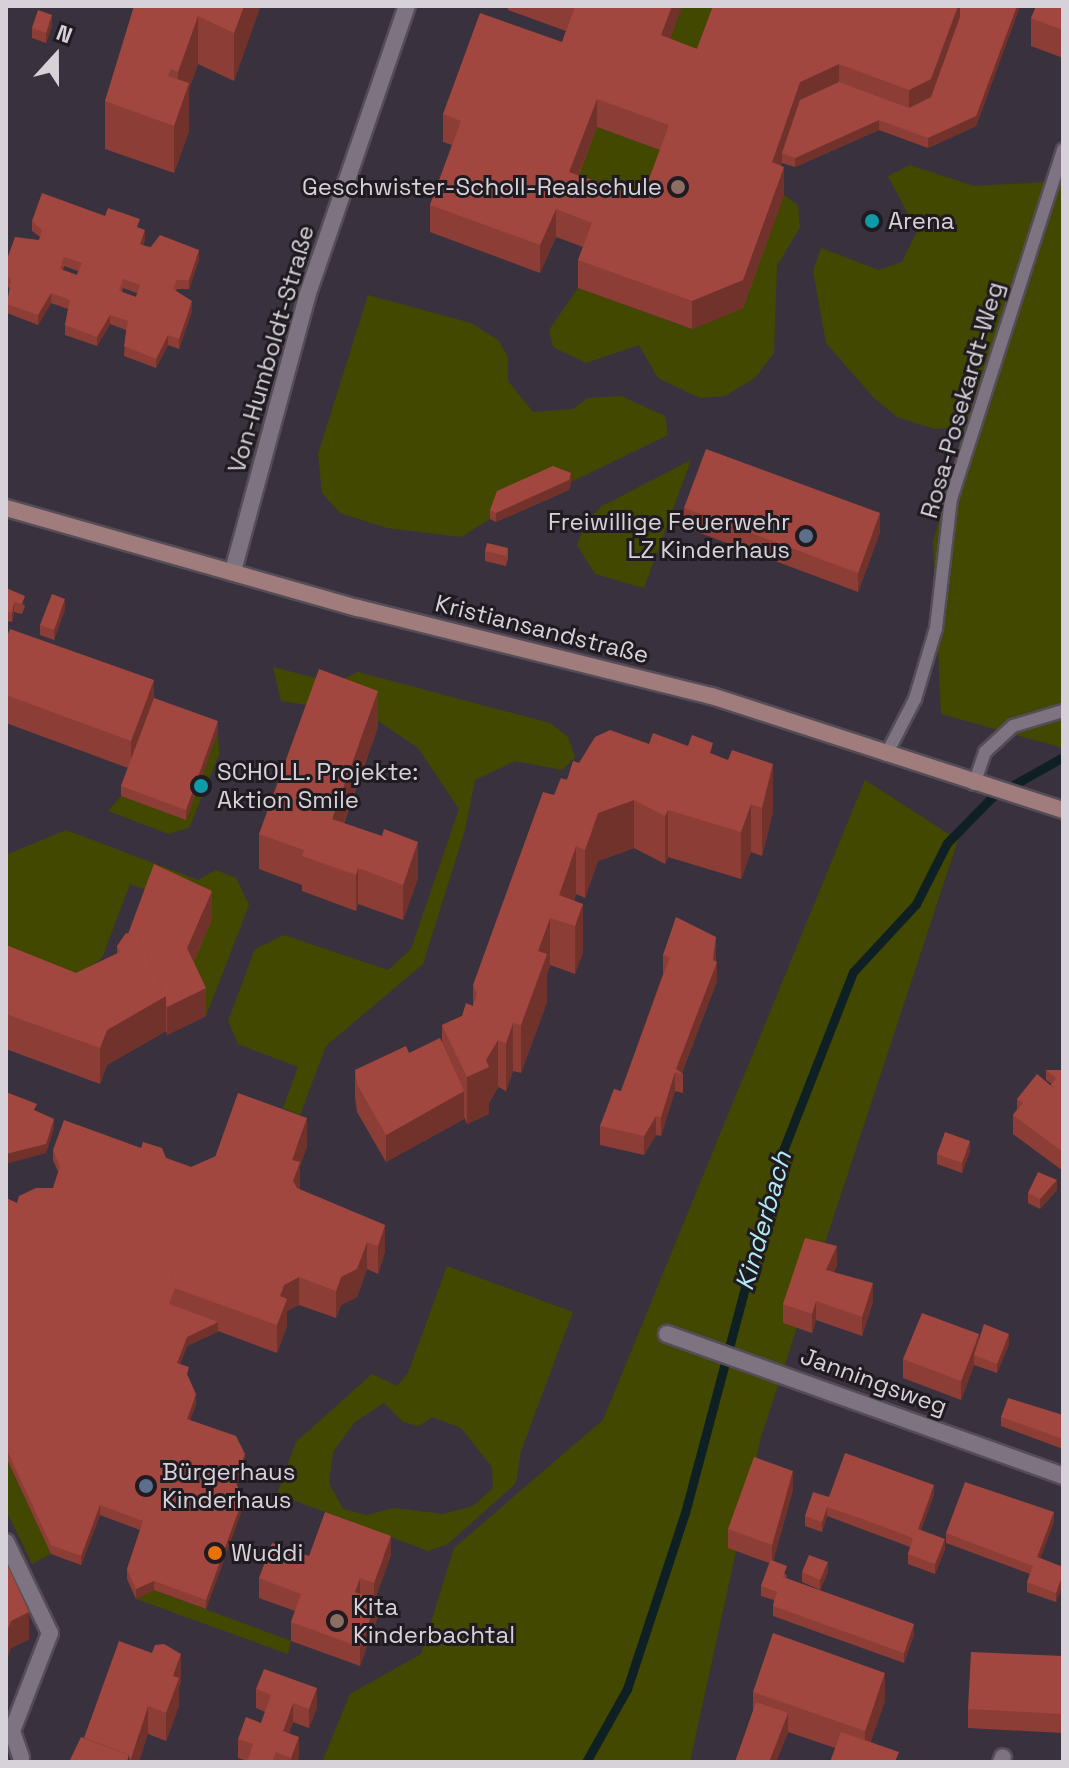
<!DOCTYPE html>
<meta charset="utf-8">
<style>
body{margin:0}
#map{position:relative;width:1069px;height:1768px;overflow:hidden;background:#3a313e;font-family:"Space Grotesk",sans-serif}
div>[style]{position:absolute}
.green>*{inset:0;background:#424800}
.stream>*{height:9px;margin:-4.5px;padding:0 4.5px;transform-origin:4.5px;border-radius:4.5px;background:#0e2023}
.roads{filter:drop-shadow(2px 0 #544d57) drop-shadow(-2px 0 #544d57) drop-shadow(0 2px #544d57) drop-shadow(0 -2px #544d57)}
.lane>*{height:12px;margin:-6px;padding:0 6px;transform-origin:6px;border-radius:6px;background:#7e7381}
.street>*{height:16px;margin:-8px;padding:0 8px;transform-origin:8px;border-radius:8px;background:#7e7381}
.secondary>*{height:16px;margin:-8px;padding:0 8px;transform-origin:8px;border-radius:8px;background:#a17c7d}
.wall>*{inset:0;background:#8b3d36}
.shaded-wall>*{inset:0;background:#71322c}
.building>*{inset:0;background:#a2473f}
.dots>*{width:22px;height:22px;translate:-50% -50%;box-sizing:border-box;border:4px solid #1f1b21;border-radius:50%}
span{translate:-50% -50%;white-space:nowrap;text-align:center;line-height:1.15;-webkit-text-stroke:6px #1f1b21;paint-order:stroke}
.poi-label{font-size:24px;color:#d7d2d9}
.right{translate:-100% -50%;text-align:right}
.left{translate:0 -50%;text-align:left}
.street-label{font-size:24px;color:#d7d2d9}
.water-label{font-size:26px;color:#b0eaf4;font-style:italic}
.frame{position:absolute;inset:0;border:8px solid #d7d2d9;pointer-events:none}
.north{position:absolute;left:16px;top:16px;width:80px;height:80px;-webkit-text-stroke:6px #1f1b21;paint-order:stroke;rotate:21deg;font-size:22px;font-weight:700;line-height:32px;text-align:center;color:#d7d2d9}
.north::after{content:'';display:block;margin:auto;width:28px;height:36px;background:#d7d2d9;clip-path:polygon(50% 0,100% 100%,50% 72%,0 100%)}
</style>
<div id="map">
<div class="green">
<i style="clip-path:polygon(682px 6px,724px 6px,697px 77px,661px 63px)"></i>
<i style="clip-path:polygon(597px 127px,669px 153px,642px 226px,569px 199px)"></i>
<i style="clip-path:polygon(1063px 135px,1063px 748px,941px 714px,933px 542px,964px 427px,935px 429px,897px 417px,874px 398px,826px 343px,813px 271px,821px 248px,879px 270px,902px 262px,917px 231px,888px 176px,910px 165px,974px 186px,1046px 182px)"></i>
<i style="clip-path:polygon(784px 195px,798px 205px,800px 227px,777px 266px,774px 353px,755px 378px,725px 396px,700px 398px,658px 378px,639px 345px,586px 363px,553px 347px,549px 330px,578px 288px,692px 329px,742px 308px)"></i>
<i style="clip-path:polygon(368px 295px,471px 323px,498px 340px,508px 357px,508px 381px,533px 412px,573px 409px,588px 398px,621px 396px,665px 416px,668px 435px,571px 482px,497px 501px,490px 519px,461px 537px,387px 528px,340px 513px,322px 493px,318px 454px)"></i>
<i style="clip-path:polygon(691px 460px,644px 588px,595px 574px,577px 545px,587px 520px,602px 506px)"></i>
<i style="clip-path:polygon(273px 667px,335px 683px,358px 672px,550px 723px,568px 737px,575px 757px,562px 770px,515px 761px,475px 780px,465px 830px,423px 964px,326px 1046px,300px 1115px,283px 1108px,298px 1067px,238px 1044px,228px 1021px,255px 949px,284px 935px,388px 970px,411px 949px,459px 809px,418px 748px,368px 714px,281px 701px)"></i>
<i style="clip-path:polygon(218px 731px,219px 755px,189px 828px,169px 834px,108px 811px,121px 796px,186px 819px)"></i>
<i style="clip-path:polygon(865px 780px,958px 840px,761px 1437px,690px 1762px,322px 1762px,350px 1694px,421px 1654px,454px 1548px,603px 1420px)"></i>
<i style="clip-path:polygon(66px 830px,198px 880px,216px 870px,236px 878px,249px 905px,206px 1016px,187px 976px,212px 919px,156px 893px,130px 884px,102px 958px,85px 971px,68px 973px,6px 947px,6px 855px)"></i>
<i style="clip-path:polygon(evenodd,447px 1266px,573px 1312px,521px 1451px,516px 1483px,448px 1544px,428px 1551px,277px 1494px,296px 1442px,372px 1374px,397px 1386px,408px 1373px,447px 1266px,384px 1403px,403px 1422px,419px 1426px,432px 1417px,461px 1428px,492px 1467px,493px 1488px,473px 1506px,443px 1514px,394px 1508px,366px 1515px,343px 1509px,329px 1483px,333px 1452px,355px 1422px,384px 1403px)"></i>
<i style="clip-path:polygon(6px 1457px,51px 1554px,32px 1564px,6px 1510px)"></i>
<i style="clip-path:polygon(154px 1590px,291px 1641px,288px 1654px,136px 1599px)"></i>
</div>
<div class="stream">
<i style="left:586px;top:1762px;width:84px;rotate:-60.7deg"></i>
<i style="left:627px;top:1689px;width:185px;rotate:-71.8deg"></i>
<i style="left:685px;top:1513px;width:237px;rotate:-75.1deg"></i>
<i style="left:746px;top:1284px;width:93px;rotate:-71.8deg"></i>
<i style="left:775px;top:1196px;width:49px;rotate:-79.4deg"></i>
<i style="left:784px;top:1148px;width:189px;rotate:-68.6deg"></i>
<i style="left:853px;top:972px;width:93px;rotate:-47.2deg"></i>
<i style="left:916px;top:904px;width:68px;rotate:-63.1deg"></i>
<i style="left:947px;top:843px;width:64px;rotate:-45.6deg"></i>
<i style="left:992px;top:797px;width:81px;rotate:-29.4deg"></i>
</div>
<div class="roads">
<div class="lane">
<i style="left:886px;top:755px;width:63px;rotate:-62.6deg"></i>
<i style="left:915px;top:699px;width:74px;rotate:-73.5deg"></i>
<i style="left:936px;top:628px;width:130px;rotate:-83.4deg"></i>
<i style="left:951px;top:499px;width:367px;rotate:-72.2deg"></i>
<i style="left:974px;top:784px;width:34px;rotate:-71deg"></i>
<i style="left:985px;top:752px;width:38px;rotate:-43deg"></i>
<i style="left:1013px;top:726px;width:52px;rotate:-16.7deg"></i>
</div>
<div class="street">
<i style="left:233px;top:571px;width:285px;rotate:-74.9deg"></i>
<i style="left:307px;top:296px;width:307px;rotate:-71deg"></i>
<i style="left:667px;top:1334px;width:421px;rotate:19.7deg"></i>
<i style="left:6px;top:1542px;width:101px;rotate:64.2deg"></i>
<i style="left:50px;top:1633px;width:105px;rotate:111.2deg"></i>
<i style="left:12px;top:1731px;width:28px;rotate:71deg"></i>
<i style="left:1001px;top:1762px;width:5px;rotate:-68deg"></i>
</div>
<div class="secondary">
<i style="left:6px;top:508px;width:366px;rotate:15.9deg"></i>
<i style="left:358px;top:608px;width:365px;rotate:14deg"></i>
<i style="left:712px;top:696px;width:369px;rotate:18deg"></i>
</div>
</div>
<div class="wall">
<i style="clip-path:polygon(260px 6px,234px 81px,198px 64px,189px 89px,189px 131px,174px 173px,105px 149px,105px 101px,141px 7px)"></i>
<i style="clip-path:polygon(evenodd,508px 6px,682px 6px,670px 39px,697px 49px,713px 6px,1020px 6px,976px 126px,928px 148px,879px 130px,795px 167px,782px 163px,782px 161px,781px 166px,784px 195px,743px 308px,692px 329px,578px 288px,578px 260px,583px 247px,556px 237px,540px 273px,430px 232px,430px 205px,452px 145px,443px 142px,443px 114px,562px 42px,566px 31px,508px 10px,508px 6px,597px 127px,660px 150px,642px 198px,579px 175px,597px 127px)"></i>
<i style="clip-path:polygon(1063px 6px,1063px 58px,1031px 46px,1031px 18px)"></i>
<i style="clip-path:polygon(52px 25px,46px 43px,32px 38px,32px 28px)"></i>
<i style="clip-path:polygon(evenodd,32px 221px,140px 228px,145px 239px,143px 245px,199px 259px,189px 289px,177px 289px,176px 291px,192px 311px,179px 349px,168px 345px,156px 368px,124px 356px,126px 330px,110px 324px,97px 346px,65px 335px,65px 325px,68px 309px,51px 303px,38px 325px,7px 313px,7px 304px,10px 288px,6px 286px,6px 262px,39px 240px,40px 237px,32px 231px,32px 221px,64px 266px,78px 271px,77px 275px,63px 270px,64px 266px,32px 221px,123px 288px,137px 293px,136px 297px,122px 292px,123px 288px)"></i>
<i style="clip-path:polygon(571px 482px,569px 490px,496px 522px,490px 519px,490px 510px)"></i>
<i style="clip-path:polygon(684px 508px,880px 532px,858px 592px,684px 527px)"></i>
<i style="clip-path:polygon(508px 548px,508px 558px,506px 566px,485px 561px,485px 551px)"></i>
<i style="clip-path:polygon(6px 588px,25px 606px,22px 614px,14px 612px,12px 622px,6px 621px)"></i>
<i style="clip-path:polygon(65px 609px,54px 640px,40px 635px,40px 625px)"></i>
<i style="clip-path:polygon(6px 639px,154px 698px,218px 731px,186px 820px,121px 796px,121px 786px,128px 768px,6px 723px)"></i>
<i style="clip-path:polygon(378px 727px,344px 823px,418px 878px,403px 920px,358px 904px,356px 911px,302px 891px,302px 885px,259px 869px,259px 834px)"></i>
<i style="clip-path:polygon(649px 744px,713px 754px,773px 812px,762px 856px,751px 852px,741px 879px,668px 857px,665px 864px,634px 848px,598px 861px,585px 898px,576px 894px,574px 901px,583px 952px,575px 974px,550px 965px,547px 975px,547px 1002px,521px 1073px,513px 1071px,506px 1091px,498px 1087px,489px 1103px,489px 1114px,467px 1124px,464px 1117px,464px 1119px,386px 1162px,357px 1112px,355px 1097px,355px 1070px,442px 1043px,442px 1025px,462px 1016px,473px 1006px,473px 985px,554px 795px,579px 763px)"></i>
<i style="clip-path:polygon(212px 919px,194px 961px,206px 1016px,167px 1035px,166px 1031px,107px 1065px,100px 1084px,6px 1049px,6px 945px,76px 973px,117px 954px,117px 946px,128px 934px)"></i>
<i style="clip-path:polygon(663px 955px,716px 956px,717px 981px,682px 1073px,683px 1074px,683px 1093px,675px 1091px,661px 1136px,656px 1135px,644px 1155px,600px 1145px,600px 1126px,621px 1091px,663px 974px)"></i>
<i style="clip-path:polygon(1046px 1070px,1063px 1070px,1063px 1171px,1013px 1134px,1013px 1115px,1017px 1109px,1017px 1099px,1051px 1085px,1052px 1084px,1046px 1080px)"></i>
<i style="clip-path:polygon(307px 1146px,300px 1166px,300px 1190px,385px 1225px,385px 1252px,378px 1274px,367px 1269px,357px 1297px,341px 1305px,336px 1318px,299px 1305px,287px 1311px,287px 1326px,277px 1353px,218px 1331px,187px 1346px,180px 1364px,188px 1378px,196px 1404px,190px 1420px,245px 1463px,237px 1485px,243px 1507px,206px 1609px,154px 1590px,136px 1599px,127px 1579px,127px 1569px,140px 1530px,100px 1515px,81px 1565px,51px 1554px,6px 1457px,6px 1198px,17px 1203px,53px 1188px,58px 1172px,53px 1160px,53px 1150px,166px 1158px,191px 1167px)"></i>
<i style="clip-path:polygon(970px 1151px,962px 1173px,937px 1164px,937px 1154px)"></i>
<i style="clip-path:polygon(1057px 1190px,1040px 1209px,1028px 1203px,1028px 1193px)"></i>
<i style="clip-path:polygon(837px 1265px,834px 1272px,873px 1302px,862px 1336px,816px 1320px,812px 1333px,783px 1323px,783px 1304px)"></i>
<i style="clip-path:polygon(979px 1341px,1009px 1344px,997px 1373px,974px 1365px,961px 1400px,903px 1378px,903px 1359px)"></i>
<i style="clip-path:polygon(1063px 1345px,1063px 1362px,1061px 1361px,1061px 1351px)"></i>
<i style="clip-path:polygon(1063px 1415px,1063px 1449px,1001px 1426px,1001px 1417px)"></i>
<i style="clip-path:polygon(793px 1490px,773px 1561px,787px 1576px,786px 1578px,914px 1634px,904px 1663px,773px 1616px,773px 1606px,774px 1600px,761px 1596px,761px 1586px,769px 1563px,728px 1548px,728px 1529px)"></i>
<i style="clip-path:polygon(934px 1494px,921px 1530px,945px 1549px,935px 1574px,908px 1564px,908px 1554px,910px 1547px,827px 1516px,822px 1532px,805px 1526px,805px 1516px,829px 1497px)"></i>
<i style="clip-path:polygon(1054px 1522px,1040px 1558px,1063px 1567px,1063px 1586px,1062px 1586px,1056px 1602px,1027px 1592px,1027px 1582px,1030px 1574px,946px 1543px,946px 1533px)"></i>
<i style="clip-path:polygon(391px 1555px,375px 1599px,377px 1619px,360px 1666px,291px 1641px,291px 1622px,295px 1611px,259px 1598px,259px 1578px,309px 1556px)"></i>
<i style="clip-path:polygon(802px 1572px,828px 1572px,820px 1590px,802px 1582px)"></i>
<i style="clip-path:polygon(1063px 1656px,1063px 1733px,968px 1728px,968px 1709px)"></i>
<i style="clip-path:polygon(181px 1682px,179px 1687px,179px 1706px,166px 1741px,148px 1734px,84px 1738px)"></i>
<i style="clip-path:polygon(256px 1689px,317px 1707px,309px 1728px,293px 1722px,289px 1733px,299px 1756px,297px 1762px,247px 1762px,247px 1761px,238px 1758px,238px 1739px,261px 1723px,265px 1712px,256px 1708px)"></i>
<i style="clip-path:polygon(753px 1692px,885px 1701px,870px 1742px,899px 1762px,835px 1748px,788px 1732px,776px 1762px,735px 1762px,753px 1713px)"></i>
</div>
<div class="shaded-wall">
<i style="clip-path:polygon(244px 6px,260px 6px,260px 8px,234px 81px,234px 33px)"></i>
<i style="clip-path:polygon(672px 6px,682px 6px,661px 63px,661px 35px)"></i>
<i style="clip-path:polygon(958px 6px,960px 6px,960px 27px,931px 106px,909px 118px,909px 90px)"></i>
<i style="clip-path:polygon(1017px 6px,1020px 6px,976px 126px,928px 148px,928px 138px)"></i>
<i style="clip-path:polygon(52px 15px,52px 25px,46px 43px,46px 33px)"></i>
<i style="clip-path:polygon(198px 16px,198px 64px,189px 89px,189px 131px,174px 173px,174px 126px,178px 113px,178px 72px)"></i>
<i style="clip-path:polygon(839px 64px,839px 92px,782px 153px,782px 161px,772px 190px,772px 162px,800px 82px)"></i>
<i style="clip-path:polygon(597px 99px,597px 127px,569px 199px,569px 172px)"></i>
<i style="clip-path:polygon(879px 120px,879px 130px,795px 167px,795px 158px)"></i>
<i style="clip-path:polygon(784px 167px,784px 195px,743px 308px,692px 329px,692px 301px)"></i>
<i style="clip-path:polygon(556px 209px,556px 237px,540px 273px,540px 245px)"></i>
<i style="clip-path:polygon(145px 230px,145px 239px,140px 254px,140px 244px)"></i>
<i style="clip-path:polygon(199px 250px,199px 259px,189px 289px,189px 280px)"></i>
<i style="clip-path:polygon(51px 293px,51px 303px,38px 325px,38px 315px)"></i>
<i style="clip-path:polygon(192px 301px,192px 311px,179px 349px,179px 339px)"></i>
<i style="clip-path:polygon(110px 315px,110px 324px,97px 346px,97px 337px)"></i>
<i style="clip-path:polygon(168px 335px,168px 345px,156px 368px,156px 359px)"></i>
<i style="clip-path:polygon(571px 473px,571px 482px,569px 490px,496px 522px,496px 513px)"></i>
<i style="clip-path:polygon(880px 513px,880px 532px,858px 592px,858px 573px)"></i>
<i style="clip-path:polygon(65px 599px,65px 609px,54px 640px,54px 630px)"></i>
<i style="clip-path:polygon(14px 602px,14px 612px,12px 622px,12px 613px)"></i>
<i style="clip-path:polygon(154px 680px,154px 707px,131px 769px,131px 741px)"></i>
<i style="clip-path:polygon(378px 691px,378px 727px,332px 854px,332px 819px)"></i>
<i style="clip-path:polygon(218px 721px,218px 731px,186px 820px,186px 810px)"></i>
<i style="clip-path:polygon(773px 764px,773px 812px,762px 856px,762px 808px)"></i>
<i style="clip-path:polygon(634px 800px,634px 848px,598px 861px,585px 898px,585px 850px,598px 813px)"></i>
<i style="clip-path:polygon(751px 804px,751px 852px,741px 879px,741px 832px)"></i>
<i style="clip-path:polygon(668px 810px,668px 857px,665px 864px,665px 816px)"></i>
<i style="clip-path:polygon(418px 842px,418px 878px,403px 920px,403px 885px)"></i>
<i style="clip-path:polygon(576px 846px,576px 894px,566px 923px,559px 895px)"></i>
<i style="clip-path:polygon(358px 868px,358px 904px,356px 911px,356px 875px)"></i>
<i style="clip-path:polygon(212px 891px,212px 919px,187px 976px,187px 948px)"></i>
<i style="clip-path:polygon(583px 904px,583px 952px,575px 974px,575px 926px)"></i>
<i style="clip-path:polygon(550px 918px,550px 965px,547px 975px,547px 1002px,521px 1073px,521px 1025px,538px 951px)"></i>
<i style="clip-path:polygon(716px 937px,716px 956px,715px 969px,717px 962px,717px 981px,682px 1073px,676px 1069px,713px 960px)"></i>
<i style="clip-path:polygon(206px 988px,206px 1016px,167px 1035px,167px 1007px)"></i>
<i style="clip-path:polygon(166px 996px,166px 1031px,107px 1065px,100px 1084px,100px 1048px,107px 1030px)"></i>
<i style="clip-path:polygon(513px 1023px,513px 1071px,506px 1091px,506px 1043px)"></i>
<i style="clip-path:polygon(498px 1040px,498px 1087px,489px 1103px,489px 1114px,467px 1124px,467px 1077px,486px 1060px)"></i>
<i style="clip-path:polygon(675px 1072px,675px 1091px,661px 1136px,661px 1117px)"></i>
<i style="clip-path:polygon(464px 1091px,464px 1119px,386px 1162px,386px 1135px)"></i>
<i style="clip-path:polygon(656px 1116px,656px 1135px,644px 1155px,644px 1136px)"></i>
<i style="clip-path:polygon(307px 1118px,307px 1146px,300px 1166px,300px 1190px,293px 1209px,292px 1160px)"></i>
<i style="clip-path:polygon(54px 1119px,54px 1129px,46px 1153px,6px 1164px,6px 1154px)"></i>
<i style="clip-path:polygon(970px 1141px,970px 1151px,962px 1173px,962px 1163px)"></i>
<i style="clip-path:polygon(1057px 1180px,1057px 1190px,1040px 1209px,1040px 1199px)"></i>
<i style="clip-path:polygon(385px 1225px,385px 1252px,378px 1274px,378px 1246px)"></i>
<i style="clip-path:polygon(367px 1242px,367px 1269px,357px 1297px,341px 1305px,336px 1318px,336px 1291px,341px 1277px)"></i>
<i style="clip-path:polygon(837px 1246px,837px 1265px,826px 1289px,826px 1270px)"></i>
<i style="clip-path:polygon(299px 1277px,299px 1305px,287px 1311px,287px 1326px,277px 1353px,277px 1325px,280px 1296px,284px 1285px)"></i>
<i style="clip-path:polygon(873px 1283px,873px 1302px,862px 1336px,862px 1317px)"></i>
<i style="clip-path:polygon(816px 1301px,816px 1320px,812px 1333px,812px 1314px)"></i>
<i style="clip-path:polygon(218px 1322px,218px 1332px,187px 1346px,177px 1373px,177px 1363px,187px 1337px)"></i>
<i style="clip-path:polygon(979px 1334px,979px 1354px,974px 1355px,974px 1365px,961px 1400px,961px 1381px)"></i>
<i style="clip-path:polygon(1009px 1334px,1009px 1344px,997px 1373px,997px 1364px)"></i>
<i style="clip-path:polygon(196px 1394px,196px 1404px,187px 1428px,187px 1419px)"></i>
<i style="clip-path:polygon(245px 1454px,245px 1463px,235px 1490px,235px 1481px)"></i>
<i style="clip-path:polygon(793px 1471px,793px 1490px,772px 1564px,772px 1545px)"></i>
<i style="clip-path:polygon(934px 1485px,934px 1494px,918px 1539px,918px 1529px)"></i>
<i style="clip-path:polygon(243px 1498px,243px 1507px,206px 1609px,206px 1600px)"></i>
<i style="clip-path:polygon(100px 1505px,100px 1515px,81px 1565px,81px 1556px)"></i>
<i style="clip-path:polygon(827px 1507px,827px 1516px,822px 1532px,822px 1522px)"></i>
<i style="clip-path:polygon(1054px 1512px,1054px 1522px,1037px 1567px,1037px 1557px)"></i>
<i style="clip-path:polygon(391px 1536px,391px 1555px,374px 1602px,374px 1583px)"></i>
<i style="clip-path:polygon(945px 1539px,945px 1549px,935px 1574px,935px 1564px)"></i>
<i style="clip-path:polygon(828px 1562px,828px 1572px,820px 1590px,820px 1580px)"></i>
<i style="clip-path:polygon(1062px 1576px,1062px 1586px,1056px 1602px,1056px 1593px)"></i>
<i style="clip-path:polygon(360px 1578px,360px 1598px,355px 1592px)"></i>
<i style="clip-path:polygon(154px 1581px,154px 1590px,136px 1599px,136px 1589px)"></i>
<i style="clip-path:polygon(377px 1600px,377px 1619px,360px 1666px,360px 1647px)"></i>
<i style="clip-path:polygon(29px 1612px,29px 1640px,11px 1648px,6px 1662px,6px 1634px,11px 1621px)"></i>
<i style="clip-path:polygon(914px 1624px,914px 1634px,904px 1663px,904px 1653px)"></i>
<i style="clip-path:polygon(181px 1654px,181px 1682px,179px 1687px,179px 1706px,166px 1741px,166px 1713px,173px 1676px)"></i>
<i style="clip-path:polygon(885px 1673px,885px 1701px,865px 1759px,865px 1731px)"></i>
<i style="clip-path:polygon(317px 1688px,317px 1707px,309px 1728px,309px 1709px)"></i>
<i style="clip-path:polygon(293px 1703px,293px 1722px,283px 1750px,283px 1731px)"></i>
<i style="clip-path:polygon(148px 1706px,148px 1734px,139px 1762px,130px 1762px)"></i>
<i style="clip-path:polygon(788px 1713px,788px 1732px,776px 1762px,769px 1762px)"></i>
<i style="clip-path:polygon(299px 1737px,299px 1756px,297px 1762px,291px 1762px,291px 1758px)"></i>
</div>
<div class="building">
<i style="clip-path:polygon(134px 6px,141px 7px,142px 6px,244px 6px,234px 33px,198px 16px,178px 72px,171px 69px,168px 76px,189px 83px,174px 126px,105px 101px)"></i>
<i style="clip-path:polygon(evenodd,573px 6px,672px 6px,661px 35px,697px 49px,713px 6px,958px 6px,931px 79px,909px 90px,839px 64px,800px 82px,772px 162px,784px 167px,743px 280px,692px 301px,578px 260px,592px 223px,556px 209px,540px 245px,430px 205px,461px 121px,443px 114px,480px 13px,562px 42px,575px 7px,573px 6px,597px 99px,669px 125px,642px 198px,569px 172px,597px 99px)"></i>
<i style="clip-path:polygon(960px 6px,1017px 6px,976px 116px,928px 138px,879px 120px,795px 158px,782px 153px,800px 100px,839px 82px,909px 108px,931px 97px,960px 17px)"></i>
<i style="clip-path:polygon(1036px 6px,1063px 6px,1063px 30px,1031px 18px)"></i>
<i style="clip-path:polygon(38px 10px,52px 15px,46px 33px,32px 28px)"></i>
<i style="clip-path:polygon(evenodd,42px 193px,105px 216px,108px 208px,140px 219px,137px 227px,145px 230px,140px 244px,150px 248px,160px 235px,199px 250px,189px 280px,177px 280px,173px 289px,192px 301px,179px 339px,168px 335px,156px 359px,124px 346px,128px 321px,110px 315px,97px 337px,65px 325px,70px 300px,51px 293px,38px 315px,7px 304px,11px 279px,6px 276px,6px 262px,15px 237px,39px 240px,42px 230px,32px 221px,42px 193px,64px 257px,82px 263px,77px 275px,60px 269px,64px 257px,42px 193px,123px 279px,140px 285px,136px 297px,119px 291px,123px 279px)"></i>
<i style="clip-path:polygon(706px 449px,880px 513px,858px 573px,684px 508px)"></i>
<i style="clip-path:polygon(553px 466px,571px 473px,569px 480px,496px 513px,490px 510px,497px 491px)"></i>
<i style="clip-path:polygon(487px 543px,508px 548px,506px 556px,485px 551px)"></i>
<i style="clip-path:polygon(6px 588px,25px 596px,22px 604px,14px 602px,12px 613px,6px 611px)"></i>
<i style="clip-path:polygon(52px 594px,65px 599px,54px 630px,40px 625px)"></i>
<i style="clip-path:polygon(10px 629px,154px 680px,131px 741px,6px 695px,6px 639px)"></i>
<i style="clip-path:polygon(319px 669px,378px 691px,332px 819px,382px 836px,384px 829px,418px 842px,403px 885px,358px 868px,356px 875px,302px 856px,304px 850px,259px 834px)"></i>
<i style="clip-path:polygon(154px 698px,218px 721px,186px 810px,121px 786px)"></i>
<i style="clip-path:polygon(610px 730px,649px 744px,653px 733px,688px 746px,692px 735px,713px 743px,710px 753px,728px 760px,732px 750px,773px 764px,762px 808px,751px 804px,741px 832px,668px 810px,665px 816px,634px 800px,598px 813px,585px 850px,576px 846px,559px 895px,583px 904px,575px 926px,550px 918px,538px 951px,547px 954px,521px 1025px,513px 1023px,506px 1043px,498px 1040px,486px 1060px,489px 1067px,467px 1077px,442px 1025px,462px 1016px,466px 1003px,473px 1006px,477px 994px,473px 985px,543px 792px,554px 795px,561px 778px,567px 780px,573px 761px,579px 763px,595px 737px)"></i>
<i style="clip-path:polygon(154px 864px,212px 891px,187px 948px,206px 988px,167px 1007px,166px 1004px,166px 996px,139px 938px,128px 934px)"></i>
<i style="clip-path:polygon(676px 917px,716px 937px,713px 960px,717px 962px,676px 1069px,683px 1074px,675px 1072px,661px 1117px,656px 1116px,644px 1136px,600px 1126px,614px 1089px,621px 1091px,670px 957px,663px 955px)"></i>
<i style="clip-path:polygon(126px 933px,139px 938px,166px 996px,107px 1030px,100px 1048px,6px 1014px,6px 945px,76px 973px,120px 952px,117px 946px)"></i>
<i style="clip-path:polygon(440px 1038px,464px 1091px,386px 1135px,357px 1084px,355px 1070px,406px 1046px,409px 1053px)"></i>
<i style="clip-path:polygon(1046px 1070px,1063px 1070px,1063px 1083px,1056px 1090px,1051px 1085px,1056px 1078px)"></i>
<i style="clip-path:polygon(1037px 1074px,1056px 1090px,1063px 1083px,1063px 1152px,1013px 1115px,1023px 1103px,1017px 1099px)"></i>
<i style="clip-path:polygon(6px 1092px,37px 1104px,34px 1110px,54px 1119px,46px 1144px,6px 1154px)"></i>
<i style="clip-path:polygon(238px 1093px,307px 1118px,292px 1160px,300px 1162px,293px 1181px,297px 1188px,385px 1225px,378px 1246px,367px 1242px,357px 1269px,341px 1277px,336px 1291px,299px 1277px,284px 1285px,280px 1296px,287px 1299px,277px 1325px,169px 1286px)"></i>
<i style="clip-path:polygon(64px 1120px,141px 1148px,143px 1142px,162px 1148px,166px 1158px,191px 1167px,216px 1156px,169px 1286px,175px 1288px,169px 1304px,218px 1322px,187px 1337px,177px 1363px,189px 1367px,187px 1374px,196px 1394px,187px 1419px,236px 1436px,245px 1454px,235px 1481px,243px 1498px,206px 1600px,154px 1581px,136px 1589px,127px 1569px,143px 1521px,100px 1505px,81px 1556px,51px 1545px,6px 1448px,6px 1198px,17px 1203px,19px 1196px,36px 1188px,53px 1188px,60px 1167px,53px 1150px)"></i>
<i style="clip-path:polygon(945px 1132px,970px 1141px,962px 1163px,937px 1154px)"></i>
<i style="clip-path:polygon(1038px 1172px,1057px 1180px,1040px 1199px,1028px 1193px)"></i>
<i style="clip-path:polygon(805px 1238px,837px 1246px,826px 1270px,873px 1283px,862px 1317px,816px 1301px,812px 1314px,783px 1304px)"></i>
<i style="clip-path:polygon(922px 1313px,979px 1334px,961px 1381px,903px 1359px)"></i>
<i style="clip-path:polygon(984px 1324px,1009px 1334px,997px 1364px,974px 1355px)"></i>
<i style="clip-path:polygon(1008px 1398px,1063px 1415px,1063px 1439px,1001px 1417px)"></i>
<i style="clip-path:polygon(845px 1453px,934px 1485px,918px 1529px,945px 1539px,935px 1564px,908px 1554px,913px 1538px,868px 1521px,827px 1507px,822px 1522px,805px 1516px,813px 1492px,829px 1497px)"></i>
<i style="clip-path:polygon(754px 1457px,793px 1471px,772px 1545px,728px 1529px)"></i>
<i style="clip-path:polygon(965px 1482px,1054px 1512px,1037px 1557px,1063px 1567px,1063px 1576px,1062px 1576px,1056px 1593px,1027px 1582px,1033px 1566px,946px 1533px)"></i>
<i style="clip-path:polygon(325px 1512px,391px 1536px,374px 1583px,360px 1578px,355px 1592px,377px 1600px,360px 1647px,291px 1622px,301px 1594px,259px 1578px,272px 1543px,309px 1556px)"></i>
<i style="clip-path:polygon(809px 1555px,828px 1562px,820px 1580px,802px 1572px)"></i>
<i style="clip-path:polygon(771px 1560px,787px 1566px,783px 1577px,914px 1624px,904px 1653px,773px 1606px,777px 1592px,761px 1586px)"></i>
<i style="clip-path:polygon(6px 1562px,29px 1612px,11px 1621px,6px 1634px)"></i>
<i style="clip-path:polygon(773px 1633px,885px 1673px,865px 1731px,753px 1692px)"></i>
<i style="clip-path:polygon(119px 1641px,152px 1653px,155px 1645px,164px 1644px,181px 1654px,173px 1676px,179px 1678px,166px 1713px,148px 1706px,130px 1762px,129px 1755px,84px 1738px)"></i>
<i style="clip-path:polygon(971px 1652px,1063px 1656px,1063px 1714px,968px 1709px)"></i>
<i style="clip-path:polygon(264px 1669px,317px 1688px,309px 1709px,293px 1703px,283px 1731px,299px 1737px,291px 1758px,276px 1752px,272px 1762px,247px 1762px,253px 1744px,238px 1739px,246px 1717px,261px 1723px,271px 1695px,256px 1689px)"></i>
<i style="clip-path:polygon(756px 1702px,788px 1713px,769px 1762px,735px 1762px)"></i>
<i style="clip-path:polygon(841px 1732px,899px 1752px,895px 1762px,830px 1762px)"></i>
<i style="clip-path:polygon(81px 1737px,129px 1755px,127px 1762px,69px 1762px)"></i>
</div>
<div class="dots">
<i style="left:678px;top:187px;background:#8d6e63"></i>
<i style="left:872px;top:221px;background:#0f9aa8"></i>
<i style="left:806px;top:536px;background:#5c6f8a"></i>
<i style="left:201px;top:786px;background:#0f9aa8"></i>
<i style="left:146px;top:1486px;background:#5c6f8a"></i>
<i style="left:215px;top:1553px;background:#e8710a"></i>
<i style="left:337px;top:1621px;background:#8d6e63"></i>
</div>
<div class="poi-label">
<span class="right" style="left:662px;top:187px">Geschwister-Scholl-Realschule</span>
<span class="left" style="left:888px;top:221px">Arena</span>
<span class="right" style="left:790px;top:536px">Freiwillige Feuerwehr<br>LZ Kinderhaus</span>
<span class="left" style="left:217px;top:786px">SCHOLL. Projekte:<br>Aktion Smile</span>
<span class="left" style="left:162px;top:1486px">Bürgerhaus<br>Kinderhaus</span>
<span class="left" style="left:231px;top:1553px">Wuddi</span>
<span class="left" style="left:353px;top:1621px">Kita<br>Kinderbachtal</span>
</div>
<div class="street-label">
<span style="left:271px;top:349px;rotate:-74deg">Von-Humboldt-Straße</span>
<span style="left:962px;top:400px;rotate:-74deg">Rosa-Posekardt-Weg</span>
<span style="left:542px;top:629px;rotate:14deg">Kristiansandstraße</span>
<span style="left:874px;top:1381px;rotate:20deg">Janningsweg</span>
</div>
<div class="water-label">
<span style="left:764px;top:1221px;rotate:-74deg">Kinderbach</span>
</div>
<div class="frame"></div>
<div class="north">N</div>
</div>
